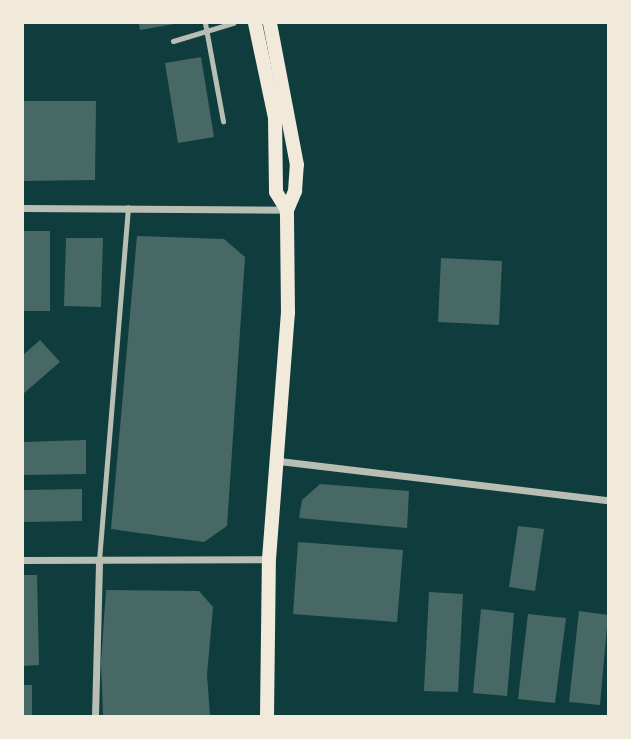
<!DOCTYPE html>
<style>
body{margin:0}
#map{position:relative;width:631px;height:739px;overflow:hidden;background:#0f3d3e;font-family:Inter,sans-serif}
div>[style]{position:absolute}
.building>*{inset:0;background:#486865}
.service>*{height:5px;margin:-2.5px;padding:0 2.5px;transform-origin:2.5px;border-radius:2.5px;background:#b8beb3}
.minor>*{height:7px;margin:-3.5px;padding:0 3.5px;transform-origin:3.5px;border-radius:3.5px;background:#b8beb3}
.secondary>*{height:14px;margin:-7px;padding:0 7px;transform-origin:7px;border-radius:7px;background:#f1e9da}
span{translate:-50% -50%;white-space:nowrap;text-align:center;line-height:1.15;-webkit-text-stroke:6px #f1e9da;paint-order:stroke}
.frame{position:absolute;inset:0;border:24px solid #f1e9da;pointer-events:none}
</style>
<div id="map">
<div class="building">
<i style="clip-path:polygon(139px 23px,174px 23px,174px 24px,140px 30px)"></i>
<i style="clip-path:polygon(201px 57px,214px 137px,178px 143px,165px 63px)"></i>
<i style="clip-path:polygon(23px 101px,96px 101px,95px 180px,23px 181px)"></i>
<i style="clip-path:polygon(23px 231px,50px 231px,50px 311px,23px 311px)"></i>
<i style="clip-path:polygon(137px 236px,224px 239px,245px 257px,227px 526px,204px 542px,111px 529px)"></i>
<i style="clip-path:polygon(66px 238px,103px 238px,101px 307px,64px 306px)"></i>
<i style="clip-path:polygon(441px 258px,502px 261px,499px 325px,438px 322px)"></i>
<i style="clip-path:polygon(40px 340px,60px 362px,23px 394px,23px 355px)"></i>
<i style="clip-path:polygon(86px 440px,86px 474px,23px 475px,23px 442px)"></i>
<i style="clip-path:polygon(320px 484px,409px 491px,407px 528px,299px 518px,302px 500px)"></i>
<i style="clip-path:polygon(82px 489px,82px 521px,23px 522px,23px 490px)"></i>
<i style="clip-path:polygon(518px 526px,544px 529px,535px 591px,509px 587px)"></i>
<i style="clip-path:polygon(298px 542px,403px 550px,397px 622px,293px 614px)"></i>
<i style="clip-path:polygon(23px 575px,37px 575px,39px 665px,23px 666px)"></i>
<i style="clip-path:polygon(106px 590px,199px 591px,213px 607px,207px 675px,210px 716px,103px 716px,101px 662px)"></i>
<i style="clip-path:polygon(429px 592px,463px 594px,458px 692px,424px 691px)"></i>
<i style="clip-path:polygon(481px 609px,514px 613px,507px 696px,473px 693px)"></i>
<i style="clip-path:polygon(579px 611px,608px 615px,600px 705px,569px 702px)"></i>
<i style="clip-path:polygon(528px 614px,566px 618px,555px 703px,518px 699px)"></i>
<i style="clip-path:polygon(23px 685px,32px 685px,32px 716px,23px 716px)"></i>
</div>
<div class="service">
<i style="left:205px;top:23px;width:100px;rotate:79.6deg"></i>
<i style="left:173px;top:41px;width:63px;rotate:-16.7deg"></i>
<i style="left:99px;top:560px;width:354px;rotate:-85.3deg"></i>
</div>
<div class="minor">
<i style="left:23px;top:208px;width:264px;rotate:0.4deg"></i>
<i style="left:279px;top:461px;width:331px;rotate:6.8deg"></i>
<i style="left:23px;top:560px;width:246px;rotate:-0.2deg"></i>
<i style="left:95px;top:716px;width:156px;rotate:-88.5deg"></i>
</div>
<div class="secondary">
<i style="left:255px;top:23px;width:97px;rotate:78.1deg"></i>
<i style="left:275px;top:118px;width:74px;rotate:89.2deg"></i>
<i style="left:276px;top:192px;width:21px;rotate:59deg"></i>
<i style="left:267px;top:716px;width:157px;rotate:-89.3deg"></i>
<i style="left:269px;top:559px;width:247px;rotate:-85.6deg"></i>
<i style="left:288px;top:313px;width:103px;rotate:-90.6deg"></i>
<i style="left:287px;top:210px;width:21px;rotate:-67deg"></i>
<i style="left:295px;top:191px;width:26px;rotate:-86deg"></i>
<i style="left:297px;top:165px;width:145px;rotate:-100.8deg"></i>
</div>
<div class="frame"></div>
</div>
